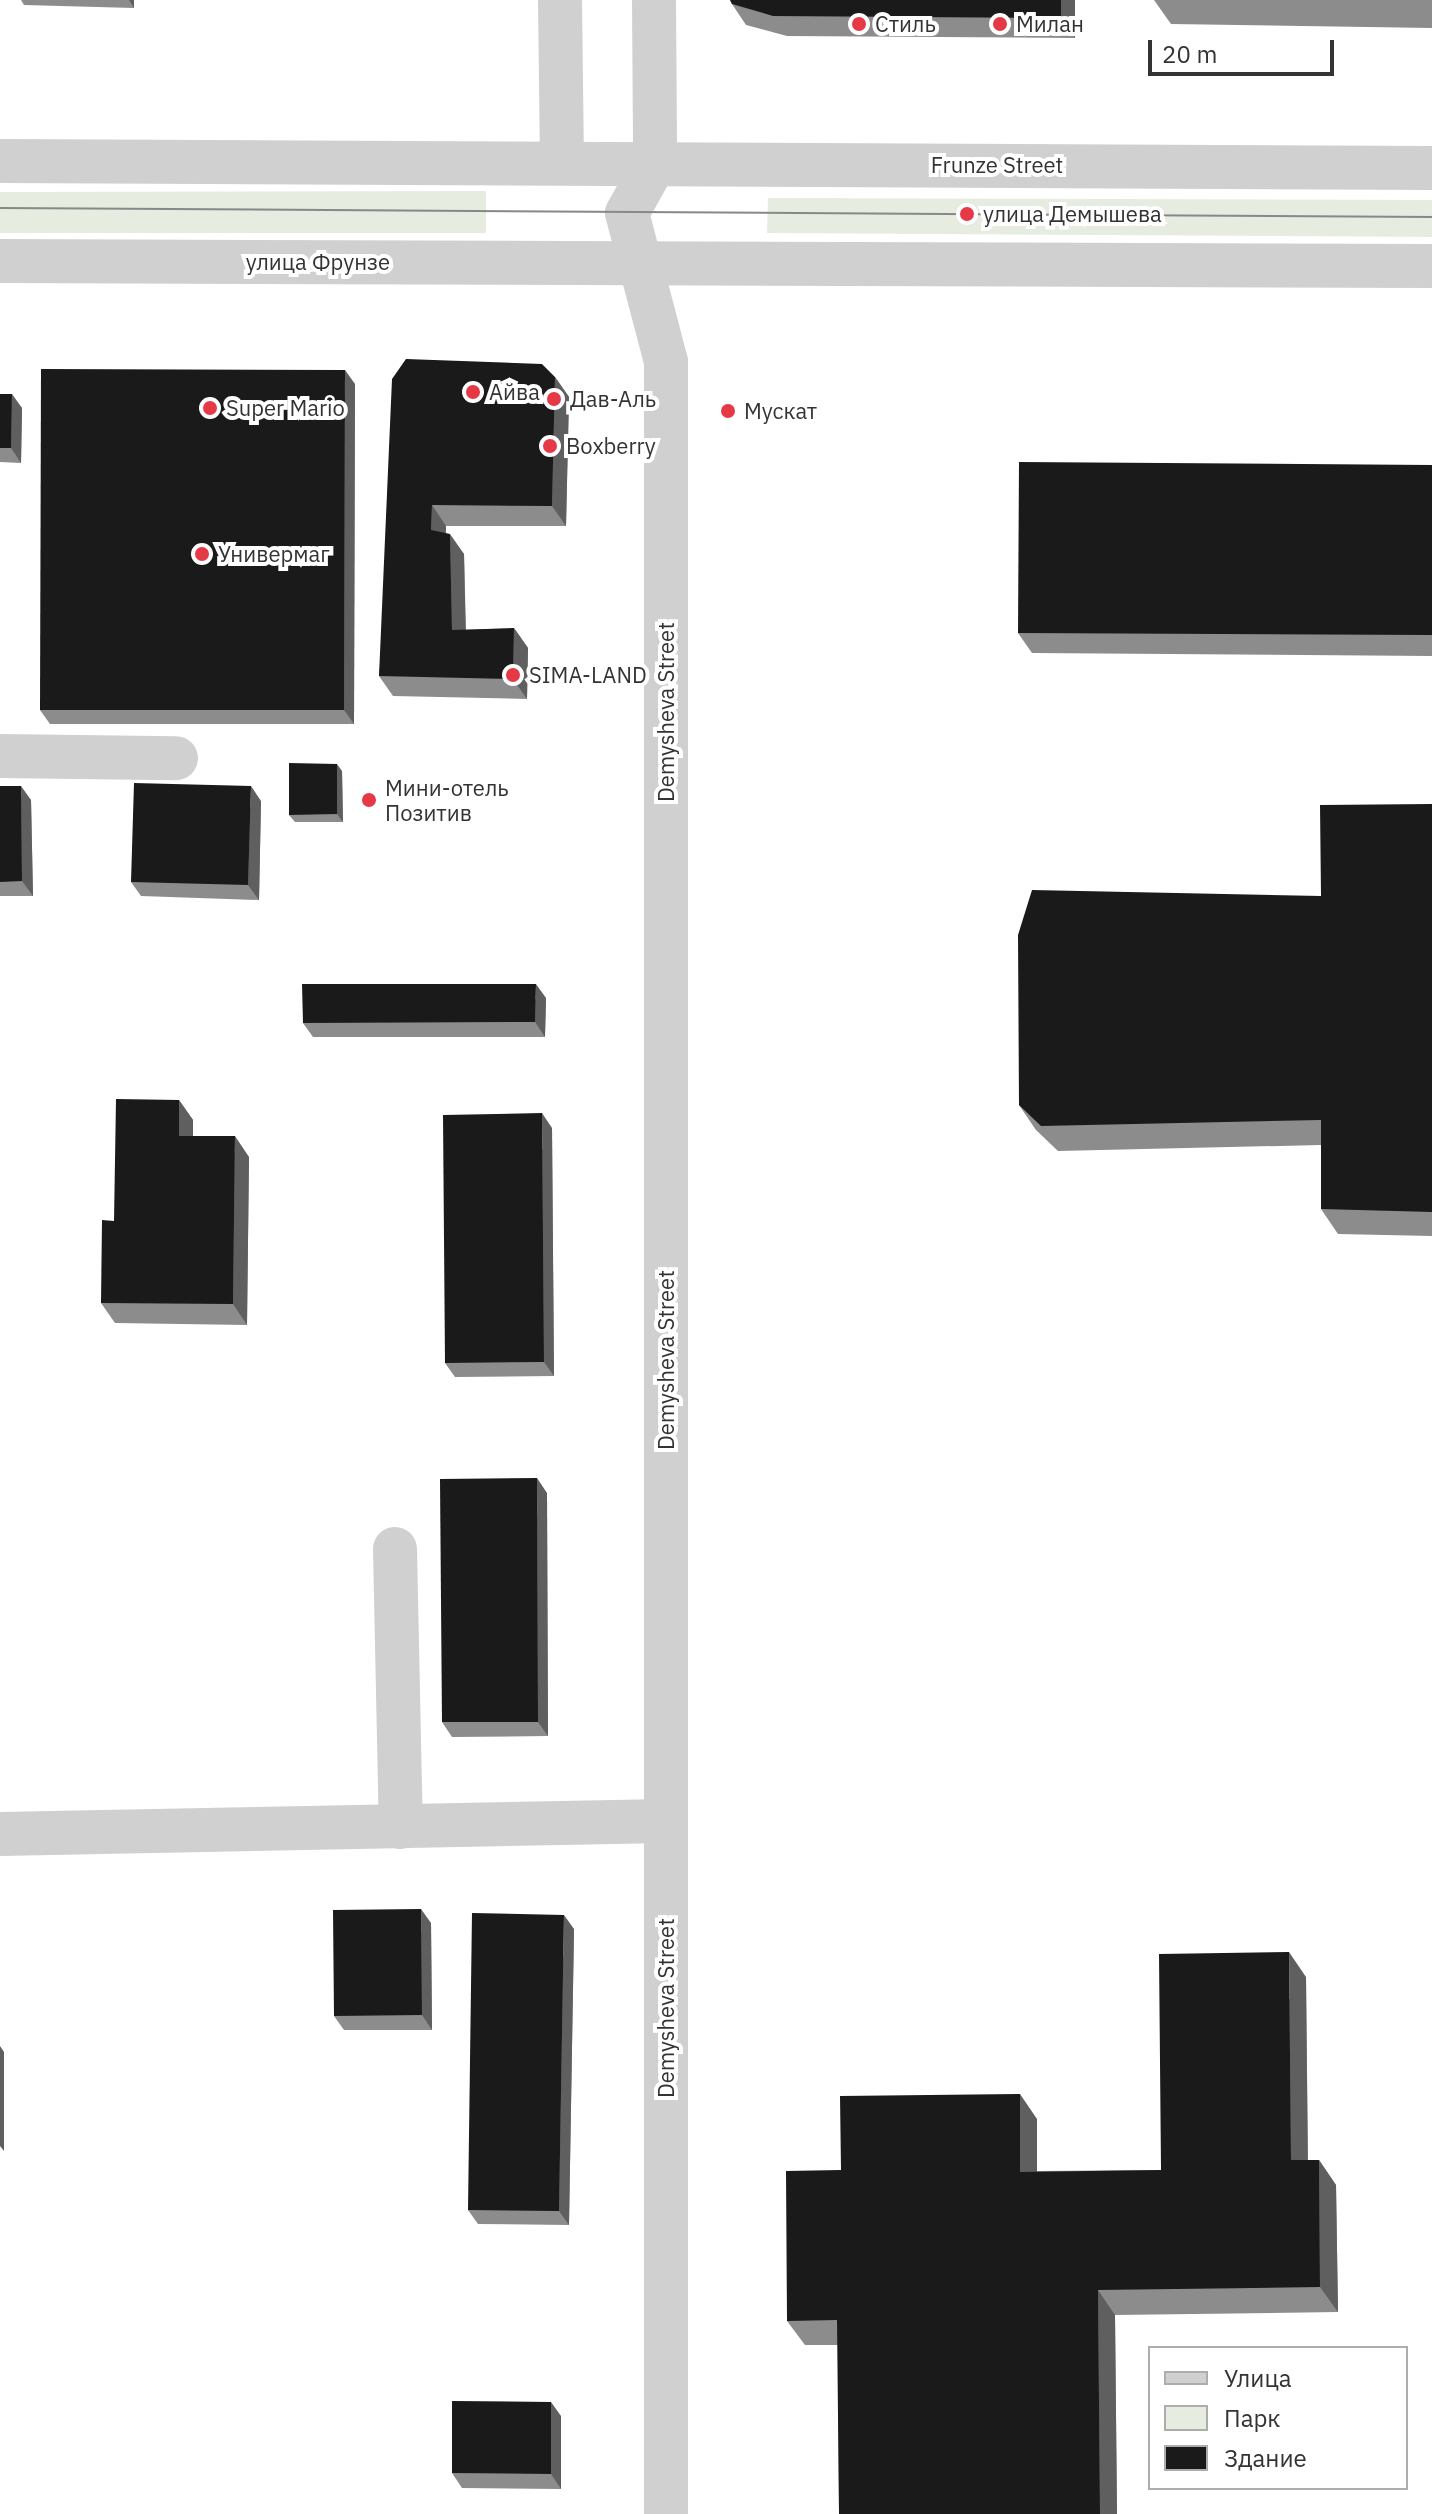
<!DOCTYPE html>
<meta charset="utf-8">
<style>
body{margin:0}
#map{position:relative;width:1432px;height:2514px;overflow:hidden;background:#fff;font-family:"IBM Plex Sans",sans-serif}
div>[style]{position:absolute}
.green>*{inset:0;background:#e6ecdf}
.minor>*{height:44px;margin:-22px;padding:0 22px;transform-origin:22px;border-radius:22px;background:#d0d0d0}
.tram>*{height:2px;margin:-1px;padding:0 1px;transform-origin:1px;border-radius:1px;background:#888}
.wall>*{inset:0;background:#8c8c8c}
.shaded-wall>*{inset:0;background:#5f5f5f}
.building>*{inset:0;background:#1a1a1a}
.dots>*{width:22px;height:22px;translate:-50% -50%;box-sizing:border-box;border:4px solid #fff;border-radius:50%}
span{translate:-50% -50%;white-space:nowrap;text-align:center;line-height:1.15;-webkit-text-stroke:8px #fff;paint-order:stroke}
.poi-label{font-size:22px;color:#333}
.left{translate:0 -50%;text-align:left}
.street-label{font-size:22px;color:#333}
.legend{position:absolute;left:1148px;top:2346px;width:260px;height:144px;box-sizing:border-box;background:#fff;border:2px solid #adadad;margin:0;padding:10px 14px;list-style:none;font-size:24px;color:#333}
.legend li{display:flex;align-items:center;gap:16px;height:40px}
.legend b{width:40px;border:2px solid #adadad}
.scale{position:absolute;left:1148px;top:40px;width:186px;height:36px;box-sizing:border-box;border:4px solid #333;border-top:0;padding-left:10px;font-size:24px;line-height:28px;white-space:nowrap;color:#333;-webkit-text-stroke:6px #fff;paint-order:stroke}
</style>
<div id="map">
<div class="green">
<i style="clip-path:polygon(486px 191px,486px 233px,0 233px,0 192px)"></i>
<i style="clip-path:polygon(768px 198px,1432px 200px,1432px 237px,767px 233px)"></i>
</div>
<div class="minor">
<i style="left:560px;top:0;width:163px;rotate:89.3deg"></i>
<i style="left:654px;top:0;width:163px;rotate:89.6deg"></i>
<i style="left:655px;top:163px;width:57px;rotate:119.2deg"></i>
<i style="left:627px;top:213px;width:154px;rotate:75.3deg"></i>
<i style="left:666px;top:362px;width:2152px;rotate:90deg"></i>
<i style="left:0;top:161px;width:1432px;rotate:0.28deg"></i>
<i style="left:0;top:261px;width:1432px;rotate:0.2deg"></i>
<i style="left:0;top:756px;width:176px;rotate:0.7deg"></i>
<i style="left:395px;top:1549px;width:278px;rotate:88.8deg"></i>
<i style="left:0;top:1834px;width:666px;rotate:-1.12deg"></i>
</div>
<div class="tram">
<i style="left:0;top:208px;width:1432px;rotate:0.36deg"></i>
</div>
<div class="wall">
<i style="clip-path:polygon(21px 0,134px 0,134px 8px,24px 5px)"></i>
<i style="clip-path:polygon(730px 0,1075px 0,1075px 38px,787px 36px,746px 25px,732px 4px)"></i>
<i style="clip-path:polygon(1154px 0,1432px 0,1432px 28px,1171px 24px)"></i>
<i style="clip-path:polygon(406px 359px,555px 377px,569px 397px,566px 526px,446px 526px,446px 533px,464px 554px,466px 630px,514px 628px,528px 648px,527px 699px,393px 696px,379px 676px)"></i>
<i style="clip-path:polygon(355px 384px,354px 724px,50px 724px,40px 710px)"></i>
<i style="clip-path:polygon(0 394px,22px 408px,21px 463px,0 462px)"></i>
<i style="clip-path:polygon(1432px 465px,1432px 656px,1032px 653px,1018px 633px)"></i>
<i style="clip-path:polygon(342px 771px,343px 822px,295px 822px,289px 815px)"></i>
<i style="clip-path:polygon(0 786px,31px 800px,33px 896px,0 896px)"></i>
<i style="clip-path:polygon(261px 801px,259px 900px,141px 896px,131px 882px)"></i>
<i style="clip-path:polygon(1432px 804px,1432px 1236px,1338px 1234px,1321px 1209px,1321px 1145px,1058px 1151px,1036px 1130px,1019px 1105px,1321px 896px)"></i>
<i style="clip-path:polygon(546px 998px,545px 1037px,313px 1037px,303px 1023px)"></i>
<i style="clip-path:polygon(179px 1100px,193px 1120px,193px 1136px,249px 1157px,247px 1325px,115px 1323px,101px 1303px,114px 1221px)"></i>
<i style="clip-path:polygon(552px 1128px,554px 1376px,455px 1377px,445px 1363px)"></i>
<i style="clip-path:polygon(547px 1493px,548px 1736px,452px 1737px,442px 1722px)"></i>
<i style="clip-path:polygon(431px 1923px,432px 2030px,344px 2030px,334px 2016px)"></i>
<i style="clip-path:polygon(574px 1929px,569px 2225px,478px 2224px,468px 2210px)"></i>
<i style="clip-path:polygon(1306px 1977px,1308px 2160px,1319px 2160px,1336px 2185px,1338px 2312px,1115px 2315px,1117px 2514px,839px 2514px,838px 2345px,805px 2345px,787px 2321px,841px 2170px,1037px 2119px,1037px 2171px,1161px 2170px)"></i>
<i style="clip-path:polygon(561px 2416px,561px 2489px,462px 2488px,452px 2473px)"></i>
</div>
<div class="shaded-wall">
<i style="clip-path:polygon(129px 0,134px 0,134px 8px)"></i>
<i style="clip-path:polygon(1061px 0,1075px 0,1075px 38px,1061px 18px)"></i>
<i style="clip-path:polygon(345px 370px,355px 384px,354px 724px,344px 710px)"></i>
<i style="clip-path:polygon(555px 377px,569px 397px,566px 526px,552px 506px)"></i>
<i style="clip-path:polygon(12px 394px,22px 408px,21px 463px,11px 448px)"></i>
<i style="clip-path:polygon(432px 505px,446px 526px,445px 550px,431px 530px)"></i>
<i style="clip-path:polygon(450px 534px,464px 554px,466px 651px,452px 630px)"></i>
<i style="clip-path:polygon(514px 628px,528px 648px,527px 699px,513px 679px)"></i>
<i style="clip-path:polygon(337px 764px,342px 771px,343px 822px,337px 814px)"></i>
<i style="clip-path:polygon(21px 786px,31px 800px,33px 896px,22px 881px)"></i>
<i style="clip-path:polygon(251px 786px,261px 801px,259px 900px,248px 885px)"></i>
<i style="clip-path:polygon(536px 984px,546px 998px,545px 1037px,535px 1022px)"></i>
<i style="clip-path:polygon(179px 1100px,193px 1120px,193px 1156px,179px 1136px)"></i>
<i style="clip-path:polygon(542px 1113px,552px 1128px,554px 1376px,544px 1362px)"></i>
<i style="clip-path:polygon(235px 1136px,249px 1157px,247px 1325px,233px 1304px)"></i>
<i style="clip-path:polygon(537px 1478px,547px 1493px,548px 1736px,538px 1722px)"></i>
<i style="clip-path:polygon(421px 1909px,431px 1923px,432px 2030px,422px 2015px)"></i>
<i style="clip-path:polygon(564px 1915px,574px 1929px,569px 2225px,559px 2211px)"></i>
<i style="clip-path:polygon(1289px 1952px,1306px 1977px,1308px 2185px,1291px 2160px)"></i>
<i style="clip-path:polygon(0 2046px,4px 2052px,4px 2151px,0 2146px)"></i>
<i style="clip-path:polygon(1020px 2094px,1037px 2119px,1037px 2196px,1020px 2172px)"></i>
<i style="clip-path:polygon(1319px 2160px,1336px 2185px,1338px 2312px,1320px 2287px)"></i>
<i style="clip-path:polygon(1098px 2290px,1115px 2315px,1117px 2514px,1100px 2514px)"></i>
<i style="clip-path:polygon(551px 2402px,561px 2416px,561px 2489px,551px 2474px)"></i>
</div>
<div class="building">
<i style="clip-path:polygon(730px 0,1061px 0,1061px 18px,773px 16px,732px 4px)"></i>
<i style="clip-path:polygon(406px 359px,542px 364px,555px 377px,552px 506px,432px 505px,431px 530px,450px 534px,452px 630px,514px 628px,513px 679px,379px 676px,392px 379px)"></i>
<i style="clip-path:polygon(41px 369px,345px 370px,344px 710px,40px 710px)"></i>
<i style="clip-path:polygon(0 394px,12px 394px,11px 448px,0 448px)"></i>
<i style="clip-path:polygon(1019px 462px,1432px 465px,1432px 635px,1018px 633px)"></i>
<i style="clip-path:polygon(289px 763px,337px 764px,337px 814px,289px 815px)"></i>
<i style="clip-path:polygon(134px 783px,251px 786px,248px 885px,131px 882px)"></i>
<i style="clip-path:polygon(0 786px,21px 786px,22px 881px,0 882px)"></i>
<i style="clip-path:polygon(1432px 804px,1432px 1212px,1321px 1209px,1321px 1120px,1041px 1126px,1019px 1105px,1018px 935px,1032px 890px,1321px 896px,1320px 805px)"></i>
<i style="clip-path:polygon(302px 984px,536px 984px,535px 1022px,303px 1023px)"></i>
<i style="clip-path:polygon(116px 1099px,179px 1100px,179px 1136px,235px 1136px,233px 1304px,101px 1303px,102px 1220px,114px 1221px)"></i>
<i style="clip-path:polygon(542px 1113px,544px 1362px,445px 1363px,443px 1115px)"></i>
<i style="clip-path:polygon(537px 1478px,538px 1722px,442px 1722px,440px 1479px)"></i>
<i style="clip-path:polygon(421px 1909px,422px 2015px,334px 2016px,333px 1910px)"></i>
<i style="clip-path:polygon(472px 1913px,564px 1915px,559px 2211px,468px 2210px)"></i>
<i style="clip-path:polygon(1289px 1952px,1291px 2160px,1319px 2160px,1320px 2287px,1098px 2290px,1100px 2514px,839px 2514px,837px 2320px,787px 2321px,786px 2171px,841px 2170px,840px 2096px,1020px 2094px,1020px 2172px,1161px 2170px,1159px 1954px)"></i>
<i style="clip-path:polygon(452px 2401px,551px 2402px,551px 2474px,452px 2473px)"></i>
</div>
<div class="dots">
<i style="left:859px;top:24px;background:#e63946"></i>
<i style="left:1000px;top:24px;background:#e63946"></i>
<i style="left:967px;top:214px;background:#e63946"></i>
<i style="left:473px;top:392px;background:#e63946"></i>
<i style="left:554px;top:399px;background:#e63946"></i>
<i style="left:210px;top:408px;background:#e63946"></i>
<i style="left:728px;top:411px;background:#e63946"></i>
<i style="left:550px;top:446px;background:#e63946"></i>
<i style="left:202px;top:554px;background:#e63946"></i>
<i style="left:513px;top:675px;background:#e63946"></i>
<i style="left:369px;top:800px;background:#e63946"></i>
</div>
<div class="poi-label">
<span class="left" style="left:875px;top:24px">Стиль</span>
<span class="left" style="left:1016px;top:24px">Милан</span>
<span class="left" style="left:983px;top:214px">улица Демышева</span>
<span class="left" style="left:489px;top:392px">Айва</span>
<span class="left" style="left:570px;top:399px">Дав-Аль</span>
<span class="left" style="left:226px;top:408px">Super Mario</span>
<span class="left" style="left:744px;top:411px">Мускат</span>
<span class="left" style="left:566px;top:446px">Boxberry</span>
<span class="left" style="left:218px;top:554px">Универмаг</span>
<span class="left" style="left:529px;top:675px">SIMA-LAND</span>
<span class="left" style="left:385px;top:800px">Мини-отель<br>Позитив</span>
</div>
<div class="street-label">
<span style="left:997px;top:165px">Frunze Street</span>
<span style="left:318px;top:262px">улица Фрунзе</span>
<span style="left:666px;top:712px;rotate:-90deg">Demysheva Street</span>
<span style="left:666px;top:1360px;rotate:-90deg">Demysheva Street</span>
<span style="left:666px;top:2008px;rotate:-90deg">Demysheva Street</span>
</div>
<ul class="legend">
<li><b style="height:10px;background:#d0d0d0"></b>Улица</li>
<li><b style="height:22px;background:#e6ecdf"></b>Парк</li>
<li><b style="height:22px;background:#1a1a1a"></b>Здание</li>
</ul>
<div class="scale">20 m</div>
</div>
